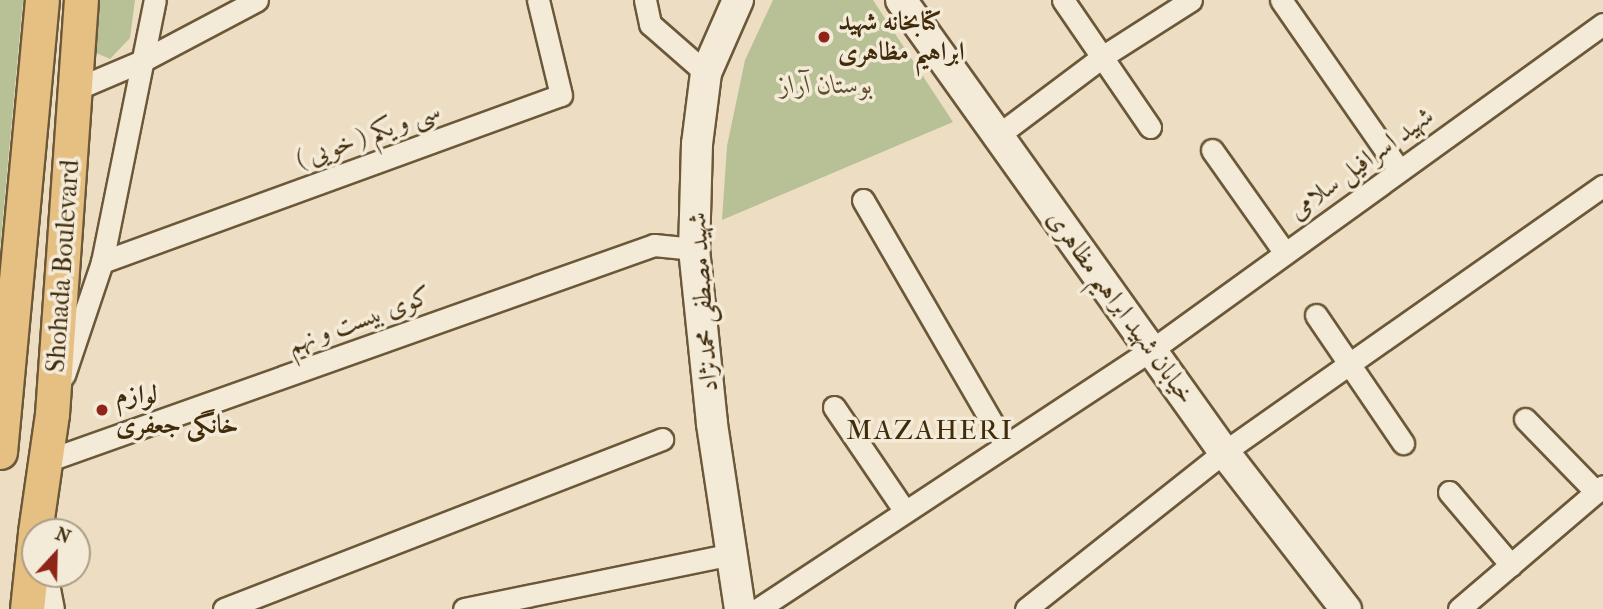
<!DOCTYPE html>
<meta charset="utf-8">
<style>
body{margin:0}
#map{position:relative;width:1603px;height:609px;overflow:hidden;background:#eddec3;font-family:"IM FELL French Canon",Amiri,serif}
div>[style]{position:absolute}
.green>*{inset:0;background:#b7c195}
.roads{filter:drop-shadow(2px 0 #6b5838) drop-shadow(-2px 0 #6b5838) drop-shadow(0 2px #6b5838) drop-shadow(0 -2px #6b5838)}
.minor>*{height:21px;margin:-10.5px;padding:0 10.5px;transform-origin:10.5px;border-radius:10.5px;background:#f3ead8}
.secondary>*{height:30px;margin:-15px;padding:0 15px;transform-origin:15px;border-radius:15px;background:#f3ead8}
.primary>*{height:33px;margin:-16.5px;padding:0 16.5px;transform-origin:16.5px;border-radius:16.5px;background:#e6bf82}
.dots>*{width:19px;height:19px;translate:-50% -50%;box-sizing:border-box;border:4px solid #f3ead8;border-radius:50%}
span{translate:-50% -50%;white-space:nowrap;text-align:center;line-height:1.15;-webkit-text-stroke:7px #f3ead8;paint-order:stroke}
.poi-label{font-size:26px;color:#402b0a;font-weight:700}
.left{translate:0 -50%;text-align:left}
.park-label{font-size:26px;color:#5e502d;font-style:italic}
.street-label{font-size:26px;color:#402b0a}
.neighbourhood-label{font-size:28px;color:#402b0a;letter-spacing:2px}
.north{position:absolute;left:21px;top:518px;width:70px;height:70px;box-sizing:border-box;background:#f3ead8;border:2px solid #ab9e86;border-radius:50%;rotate:22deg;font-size:19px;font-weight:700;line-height:28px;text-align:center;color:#402b0a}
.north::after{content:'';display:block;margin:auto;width:24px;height:32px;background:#8f2418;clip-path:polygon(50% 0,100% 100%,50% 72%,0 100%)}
</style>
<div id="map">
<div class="green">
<i style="clip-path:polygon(0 0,23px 0,0 248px)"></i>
<i style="clip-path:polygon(91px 0,135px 0,130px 38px,110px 59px,85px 48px)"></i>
<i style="clip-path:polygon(773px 0,873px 0,953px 122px,722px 220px,727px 146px,745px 60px)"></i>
</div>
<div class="roads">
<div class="minor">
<i style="left:645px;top:0;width:25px;rotate:78deg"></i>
<i style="left:650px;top:24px;width:74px;rotate:41.2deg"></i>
<i style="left:1063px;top:0;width:154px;rotate:55.6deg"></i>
<i style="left:1281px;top:0;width:207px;rotate:55.2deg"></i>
<i style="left:76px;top:89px;width:72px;rotate:-23deg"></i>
<i style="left:142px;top:61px;width:130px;rotate:-27.9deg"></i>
<i style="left:997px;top:136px;width:135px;rotate:-36.9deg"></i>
<i style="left:1105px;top:55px;width:102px;rotate:-32.6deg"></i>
<i style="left:1212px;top:150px;width:126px;rotate:54.7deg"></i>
<i style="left:863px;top:200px;width:281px;rotate:59.9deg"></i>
<i style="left:102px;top:262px;width:488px;rotate:-20deg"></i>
<i style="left:561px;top:95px;width:98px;rotate:-103.6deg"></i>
<i style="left:1316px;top:315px;width:155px;rotate:55.8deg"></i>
<i style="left:64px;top:375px;width:119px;rotate:-71.4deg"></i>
<i style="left:102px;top:262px;width:267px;rotate:-78.6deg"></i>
<i style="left:834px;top:407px;width:125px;rotate:55.8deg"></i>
<i style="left:1525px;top:419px;width:102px;rotate:45.8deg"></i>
<i style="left:46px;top:461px;width:645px;rotate:-19.56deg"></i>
<i style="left:654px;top:245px;width:40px;rotate:5.7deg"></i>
<i style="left:1449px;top:492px;width:96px;rotate:49.7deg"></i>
<i style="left:224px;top:609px;width:470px;rotate:-21.2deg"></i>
<i style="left:464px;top:609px;width:275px;rotate:-11.6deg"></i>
<i style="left:758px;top:609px;width:473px;rotate:-33.4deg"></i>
<i style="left:1153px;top:349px;width:555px;rotate:-35.84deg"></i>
<i style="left:1026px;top:609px;width:253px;rotate:-38.4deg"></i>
<i style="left:1224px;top:452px;width:463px;rotate:-35.1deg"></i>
<i style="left:1459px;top:609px;width:189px;rotate:-40.5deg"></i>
</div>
<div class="secondary">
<i style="left:738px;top:0;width:80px;rotate:113.7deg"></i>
<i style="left:706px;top:73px;width:72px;rotate:97.2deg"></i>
<i style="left:697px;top:144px;width:105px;rotate:91.6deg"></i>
<i style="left:694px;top:249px;width:176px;rotate:84.1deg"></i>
<i style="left:712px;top:424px;width:187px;rotate:81.4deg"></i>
<i style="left:901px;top:0;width:556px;rotate:54.45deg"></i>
<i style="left:1224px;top:452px;width:199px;rotate:52.2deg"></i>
<i style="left:42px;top:574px;width:36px;rotate:79deg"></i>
</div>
<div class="primary">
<i style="left:0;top:452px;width:454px;rotate:-84.7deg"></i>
<i style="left:35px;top:532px;width:119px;rotate:-81.8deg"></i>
<i style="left:52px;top:414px;width:415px;rotate:-86deg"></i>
<i style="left:27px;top:609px;width:76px;rotate:-84deg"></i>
</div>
</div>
<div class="dots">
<i style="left:824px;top:37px;background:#8f2418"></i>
<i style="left:102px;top:410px;background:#8f2418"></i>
</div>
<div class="poi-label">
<span class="left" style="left:838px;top:37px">کتابخانه شهید<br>ابراهیم مظاهری</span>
<span class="left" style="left:116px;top:410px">لوازم<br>خانگی جعفری</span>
</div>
<div class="park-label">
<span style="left:826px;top:85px">بوستان آراز</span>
</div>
<div class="street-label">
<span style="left:368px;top:135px;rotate:-20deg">سی و یکم ( خویی )</span>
<span style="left:1361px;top:163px;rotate:-36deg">شهید اسرافیل سلامی</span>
<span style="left:63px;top:266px;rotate:-86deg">Shohada Boulevard</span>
<span style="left:703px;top:302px;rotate:-94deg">شهید مصطفی محمدنژاد</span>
<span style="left:1121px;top:307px;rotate:54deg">خیابان شهید ابراهیم مظاهری</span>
<span style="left:359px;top:320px;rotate:-20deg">کوی بیست و نهم</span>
</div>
<div class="neighbourhood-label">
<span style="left:930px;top:430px">MAZAHERI</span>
</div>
<div class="north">N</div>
</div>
